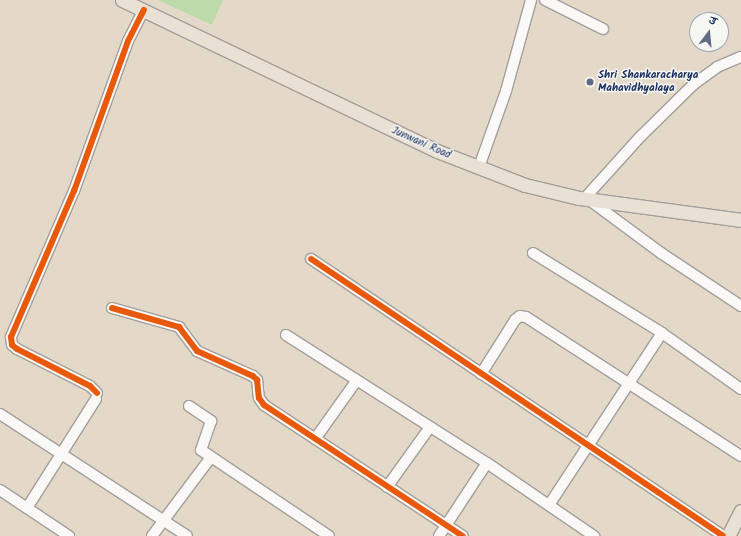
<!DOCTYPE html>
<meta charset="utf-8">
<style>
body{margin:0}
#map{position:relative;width:741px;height:536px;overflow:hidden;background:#e4d9c8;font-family:Kalam,"Playpen Sans Deva",sans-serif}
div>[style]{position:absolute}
.green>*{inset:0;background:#bddbaa}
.roads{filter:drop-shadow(1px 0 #a39f9b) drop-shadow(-1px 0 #a39f9b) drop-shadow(0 1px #a39f9b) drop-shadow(0 -1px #a39f9b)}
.minor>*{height:10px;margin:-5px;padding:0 5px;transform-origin:5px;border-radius:5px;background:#fbf9f7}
.major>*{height:13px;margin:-6.5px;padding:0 6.5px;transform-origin:6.5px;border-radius:6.5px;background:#e9e1d4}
.cycleway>*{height:6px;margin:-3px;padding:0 3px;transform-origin:3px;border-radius:3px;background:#e8590c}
.dots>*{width:11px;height:11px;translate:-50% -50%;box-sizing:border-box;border:2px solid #f6f6f2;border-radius:50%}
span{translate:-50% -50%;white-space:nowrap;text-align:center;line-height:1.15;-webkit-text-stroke:3px #f6f6f2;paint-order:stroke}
.poi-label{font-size:11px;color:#1b2f5e;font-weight:700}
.left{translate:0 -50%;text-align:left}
.street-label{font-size:11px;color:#1b2f5e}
.north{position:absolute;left:689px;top:12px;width:40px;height:40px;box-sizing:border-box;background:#f6f6f2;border:1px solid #9ea6b7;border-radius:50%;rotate:16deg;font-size:11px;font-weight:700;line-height:16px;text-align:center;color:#1b2f5e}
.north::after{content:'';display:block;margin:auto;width:14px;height:18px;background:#616a83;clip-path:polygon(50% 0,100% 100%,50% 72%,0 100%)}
</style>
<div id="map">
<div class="green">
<i style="clip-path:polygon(158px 0,223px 0,212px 25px)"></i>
</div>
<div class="roads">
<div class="minor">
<i style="left:545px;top:0;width:65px;rotate:26.6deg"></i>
<i style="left:479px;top:167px;width:81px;rotate:-70.4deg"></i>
<i style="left:506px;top:91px;width:94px;rotate:-74.6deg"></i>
<i style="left:584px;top:199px;width:85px;rotate:-47.9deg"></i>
<i style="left:641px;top:136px;width:74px;rotate:-44.5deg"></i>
<i style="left:694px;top:84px;width:29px;rotate:-36deg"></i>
<i style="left:717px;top:67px;width:26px;rotate:-23deg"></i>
<i style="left:588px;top:199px;width:91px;rotate:36.5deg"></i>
<i style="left:661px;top:253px;width:96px;rotate:33.5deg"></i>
<i style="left:533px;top:253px;width:152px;rotate:31.8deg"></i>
<i style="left:662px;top:333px;width:97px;rotate:35.3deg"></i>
<i style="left:311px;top:259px;width:496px;rotate:33.9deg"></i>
<i style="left:112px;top:308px;width:70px;rotate:15.8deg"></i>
<i style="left:179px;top:327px;width:30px;rotate:53deg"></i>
<i style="left:197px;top:351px;width:61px;rotate:24.1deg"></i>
<i style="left:253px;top:376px;width:6px;rotate:45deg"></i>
<i style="left:257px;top:380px;width:18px;rotate:84deg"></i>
<i style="left:259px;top:398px;width:9px;rotate:54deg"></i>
<i style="left:264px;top:405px;width:238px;rotate:33.4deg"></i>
<i style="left:286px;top:335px;width:238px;rotate:32.5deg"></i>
<i style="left:487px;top:463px;width:130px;rotate:34.3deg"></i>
<i style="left:481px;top:374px;width:64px;rotate:-57.8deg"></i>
<i style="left:515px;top:320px;width:6px;rotate:-39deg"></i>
<i style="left:520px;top:316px;width:6px;rotate:9deg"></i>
<i style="left:526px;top:317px;width:256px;rotate:32.9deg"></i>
<i style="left:97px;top:393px;width:10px;rotate:-135deg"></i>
<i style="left:90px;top:386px;width:82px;rotate:-153.1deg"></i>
<i style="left:17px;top:349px;width:6px;rotate:-141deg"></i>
<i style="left:12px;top:345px;width:8px;rotate:-97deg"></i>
<i style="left:11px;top:337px;width:159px;rotate:-66.7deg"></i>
<i style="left:74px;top:191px;width:159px;rotate:-70.2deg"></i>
<i style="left:128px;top:41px;width:35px;rotate:-63deg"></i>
<i style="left:189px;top:406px;width:27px;rotate:34deg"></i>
<i style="left:211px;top:421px;width:31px;rotate:109deg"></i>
<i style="left:201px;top:450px;width:154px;rotate:33.9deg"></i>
<i style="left:0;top:414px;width:223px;rotate:33.1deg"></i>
<i style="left:315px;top:439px;width:72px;rotate:-54.6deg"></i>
<i style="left:387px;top:487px;width:74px;rotate:-54.4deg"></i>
<i style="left:0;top:490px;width:83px;rotate:33.7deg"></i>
<i style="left:549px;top:505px;width:206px;rotate:-56.7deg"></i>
<i style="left:27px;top:508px;width:129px;rotate:-57.7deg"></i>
<i style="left:152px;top:536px;width:99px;rotate:-53.2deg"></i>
<i style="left:439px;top:536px;width:87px;rotate:-56.7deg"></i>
</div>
<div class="major">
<i style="left:122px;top:0;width:349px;rotate:25.6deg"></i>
<i style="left:437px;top:151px;width:94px;rotate:21.1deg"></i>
<i style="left:525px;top:185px;width:56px;rotate:13.5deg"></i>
<i style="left:579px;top:198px;width:163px;rotate:7.7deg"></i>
<i style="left:728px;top:536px;width:28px;rotate:-63deg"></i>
</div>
</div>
<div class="cycleway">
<i style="left:311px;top:259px;width:496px;rotate:33.9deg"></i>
<i style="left:112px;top:308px;width:70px;rotate:15.8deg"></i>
<i style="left:179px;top:327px;width:30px;rotate:53deg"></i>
<i style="left:197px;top:351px;width:61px;rotate:24.1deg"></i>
<i style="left:253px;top:376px;width:6px;rotate:45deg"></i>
<i style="left:257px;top:380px;width:18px;rotate:84deg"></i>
<i style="left:259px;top:398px;width:9px;rotate:54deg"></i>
<i style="left:264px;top:405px;width:238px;rotate:33.4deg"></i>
<i style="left:97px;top:393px;width:10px;rotate:-135deg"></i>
<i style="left:90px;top:386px;width:82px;rotate:-153.1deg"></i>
<i style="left:17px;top:349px;width:6px;rotate:-141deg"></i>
<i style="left:12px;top:345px;width:8px;rotate:-97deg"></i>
<i style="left:11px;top:337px;width:159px;rotate:-66.7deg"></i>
<i style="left:74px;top:191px;width:159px;rotate:-70.2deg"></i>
<i style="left:128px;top:41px;width:35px;rotate:-63deg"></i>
</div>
<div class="dots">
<i style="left:590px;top:82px;background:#616a83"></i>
</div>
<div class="poi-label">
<span class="left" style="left:598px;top:82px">Shri Shankaracharya<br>Mahavidhyalaya</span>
</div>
<div class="street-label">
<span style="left:421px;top:143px;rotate:24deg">Junwani Road</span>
</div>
<div class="north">उ</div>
</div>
